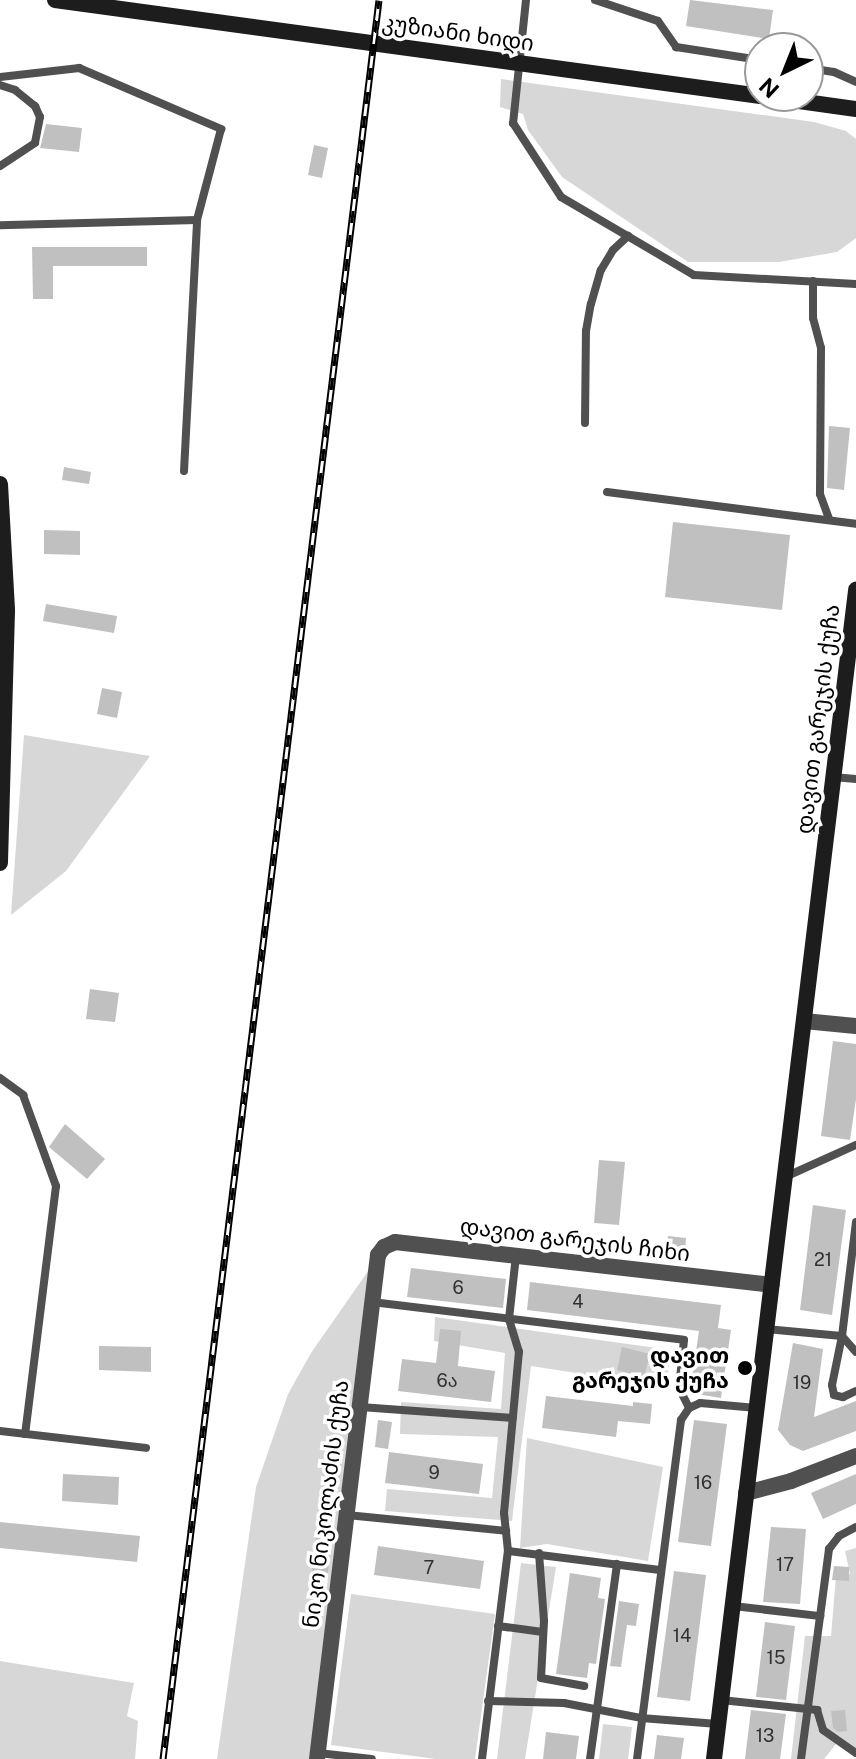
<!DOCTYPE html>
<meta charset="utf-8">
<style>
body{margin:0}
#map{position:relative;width:856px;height:1759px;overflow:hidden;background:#fff;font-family:"Public Sans","Noto Sans Georgian",sans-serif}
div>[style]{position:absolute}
.green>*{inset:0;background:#d7d7d7}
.building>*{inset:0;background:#c0c0c0}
.service>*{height:8px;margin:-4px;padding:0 4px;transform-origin:4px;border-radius:4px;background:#505050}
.minor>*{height:16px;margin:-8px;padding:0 8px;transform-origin:8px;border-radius:8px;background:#505050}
.secondary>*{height:16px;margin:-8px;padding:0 8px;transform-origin:8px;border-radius:8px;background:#1d1d1d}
.rail>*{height:7px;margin-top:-3.5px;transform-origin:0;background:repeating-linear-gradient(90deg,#fff 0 12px,#000 0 24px);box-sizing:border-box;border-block:2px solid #000}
.dots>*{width:22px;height:22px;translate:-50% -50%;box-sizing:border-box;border:4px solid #fff;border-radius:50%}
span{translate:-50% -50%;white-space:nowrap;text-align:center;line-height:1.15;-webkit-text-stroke:7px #fff;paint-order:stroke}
.number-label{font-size:18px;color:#303030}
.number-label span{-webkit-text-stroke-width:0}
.street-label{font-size:22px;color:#000}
.poi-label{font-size:22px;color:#000;font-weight:700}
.right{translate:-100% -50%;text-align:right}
.north{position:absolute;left:744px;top:32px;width:80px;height:80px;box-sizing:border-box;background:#fff;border:2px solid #999;border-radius:50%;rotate:223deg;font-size:22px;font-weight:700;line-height:32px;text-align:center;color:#000}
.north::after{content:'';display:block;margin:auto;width:28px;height:36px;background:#000;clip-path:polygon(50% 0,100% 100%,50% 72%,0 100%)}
</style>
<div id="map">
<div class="green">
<i style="clip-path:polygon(501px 79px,814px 122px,846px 131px,856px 139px,856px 238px,837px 252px,779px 262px,688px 262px,562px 177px,528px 130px,523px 114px,500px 107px)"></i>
<i style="clip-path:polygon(24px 735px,150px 756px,66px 871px,11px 915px)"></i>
<i style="clip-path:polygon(373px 1264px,317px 1759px,217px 1759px,256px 1487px,288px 1394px,311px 1353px)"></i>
<i style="clip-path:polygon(435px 1317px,671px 1350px,666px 1387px,531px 1366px,512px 1521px,385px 1511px,387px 1489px,492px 1498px,498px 1437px,400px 1434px,401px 1402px,501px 1409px,505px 1353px,434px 1341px)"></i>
<i style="clip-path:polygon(527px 1438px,663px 1467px,648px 1561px,547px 1544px,520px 1548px)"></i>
<i style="clip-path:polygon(856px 1548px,856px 1752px,840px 1739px,824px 1759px,791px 1759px,805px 1636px,831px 1636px,836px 1576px,850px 1574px,845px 1551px)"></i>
<i style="clip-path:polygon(521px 1563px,556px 1567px,525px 1759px,497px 1759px)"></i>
<i style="clip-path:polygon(351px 1594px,495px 1614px,475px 1759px,436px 1759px,331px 1745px)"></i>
<i style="clip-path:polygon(0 1661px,134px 1683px,127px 1716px,138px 1721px,135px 1759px,0 1759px)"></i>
<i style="clip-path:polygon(603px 1724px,632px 1727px,628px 1759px,599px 1759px)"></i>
</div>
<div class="building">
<i style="clip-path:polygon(690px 0,773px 10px,769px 39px,686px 26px)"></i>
<i style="clip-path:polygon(46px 124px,82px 128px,79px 152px,40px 148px)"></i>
<i style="clip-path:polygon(314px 145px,328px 148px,322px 178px,308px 175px)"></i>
<i style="clip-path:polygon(32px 247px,147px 247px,147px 266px,53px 266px,53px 299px,33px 299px)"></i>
<i style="clip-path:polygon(829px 426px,850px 428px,844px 490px,827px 488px)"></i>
<i style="clip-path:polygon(64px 467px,91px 472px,89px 484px,62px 480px)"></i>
<i style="clip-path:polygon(673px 522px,790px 535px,782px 610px,665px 597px)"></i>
<i style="clip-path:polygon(44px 530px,80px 531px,80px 555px,44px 554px)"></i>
<i style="clip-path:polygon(46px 604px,117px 616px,114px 633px,43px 621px)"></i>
<i style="clip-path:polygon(102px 688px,122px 692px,117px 718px,97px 714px)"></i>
<i style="clip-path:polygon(90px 989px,119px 993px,115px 1022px,86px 1019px)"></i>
<i style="clip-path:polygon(833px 1041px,856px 1044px,856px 1099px,850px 1140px,821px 1136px)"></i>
<i style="clip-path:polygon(65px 1124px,105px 1159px,87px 1179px,49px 1147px)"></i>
<i style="clip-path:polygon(599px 1160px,625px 1162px,619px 1225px,594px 1223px)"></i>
<i style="clip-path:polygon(813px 1205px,846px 1210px,832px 1315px,800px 1310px)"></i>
<i style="clip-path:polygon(668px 1236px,686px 1238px,685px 1253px,666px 1251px)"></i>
<i style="clip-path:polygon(411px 1268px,506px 1279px,503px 1308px,407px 1297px)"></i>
<i style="clip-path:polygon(530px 1282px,721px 1305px,718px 1328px,731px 1330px,721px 1398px,690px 1393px,699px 1331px,527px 1310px)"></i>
<i style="clip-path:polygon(440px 1329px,461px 1331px,458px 1366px,495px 1371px,491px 1402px,398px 1391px,402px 1359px,436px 1363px)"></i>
<i style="clip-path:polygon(793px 1343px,823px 1349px,814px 1417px,856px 1401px,856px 1431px,803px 1451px,790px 1445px,778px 1430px)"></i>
<i style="clip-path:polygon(99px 1346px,151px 1347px,151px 1372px,99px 1370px)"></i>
<i style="clip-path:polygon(622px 1347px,650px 1354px,644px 1377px,617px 1370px)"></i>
<i style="clip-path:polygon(546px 1396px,633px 1406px,633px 1402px,652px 1404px,650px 1424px,618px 1421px,616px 1437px,542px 1428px)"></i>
<i style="clip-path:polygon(378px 1420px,392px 1422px,388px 1449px,375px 1447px)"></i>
<i style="clip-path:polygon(694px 1420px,727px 1424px,711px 1546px,678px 1542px)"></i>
<i style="clip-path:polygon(326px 1452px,342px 1454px,326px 1590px,310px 1588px)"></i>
<i style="clip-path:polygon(389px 1452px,483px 1464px,479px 1494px,385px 1483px)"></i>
<i style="clip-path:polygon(63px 1474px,119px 1477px,118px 1505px,62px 1501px)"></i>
<i style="clip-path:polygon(856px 1474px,856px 1504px,823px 1519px,811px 1493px)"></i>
<i style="clip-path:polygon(0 1522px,140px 1536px,137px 1562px,0 1548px)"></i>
<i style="clip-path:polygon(771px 1527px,806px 1529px,800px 1604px,763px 1602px)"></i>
<i style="clip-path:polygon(378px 1546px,484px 1561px,480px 1589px,374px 1575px)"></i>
<i style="clip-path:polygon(834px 1566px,849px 1567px,849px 1581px,832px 1580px)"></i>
<i style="clip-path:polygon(674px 1571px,706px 1575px,690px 1701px,657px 1697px)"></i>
<i style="clip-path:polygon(570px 1573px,601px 1578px,598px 1598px,605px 1599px,596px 1664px,589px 1663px,587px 1678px,556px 1674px)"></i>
<i style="clip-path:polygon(619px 1601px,639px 1604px,636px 1626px,627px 1625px,621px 1667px,610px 1666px)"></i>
<i style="clip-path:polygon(765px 1622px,795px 1626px,786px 1700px,756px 1697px)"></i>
<i style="clip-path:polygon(751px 1710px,786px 1714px,780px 1759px,745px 1759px)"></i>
<i style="clip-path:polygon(845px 1710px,847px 1731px,838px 1732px,833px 1728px,831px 1711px)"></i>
<i style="clip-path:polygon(546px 1732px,579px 1736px,576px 1759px,543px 1759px)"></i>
<i style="clip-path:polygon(657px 1735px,684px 1738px,681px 1759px,654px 1759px)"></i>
</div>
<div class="service">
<i style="left:526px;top:0;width:124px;rotate:96deg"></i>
<i style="left:513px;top:123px;width:88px;rotate:57deg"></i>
<i style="left:561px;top:197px;width:154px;rotate:30.4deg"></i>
<i style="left:694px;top:275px;width:162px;rotate:3.2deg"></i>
<i style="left:595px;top:0;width:66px;rotate:18.4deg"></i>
<i style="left:658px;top:21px;width:32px;rotate:55deg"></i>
<i style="left:676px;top:47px;width:85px;rotate:8.8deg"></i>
<i style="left:808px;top:68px;width:26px;rotate:9deg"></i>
<i style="left:834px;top:72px;width:24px;rotate:24deg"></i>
<i style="left:0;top:77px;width:80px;rotate:-6.5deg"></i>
<i style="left:79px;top:68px;width:155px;rotate:23.2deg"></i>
<i style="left:221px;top:129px;width:94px;rotate:104.8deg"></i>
<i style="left:197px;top:220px;width:197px;rotate:178.5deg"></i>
<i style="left:0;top:85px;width:16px;rotate:18deg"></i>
<i style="left:15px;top:90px;width:26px;rotate:39deg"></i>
<i style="left:35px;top:106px;width:12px;rotate:66deg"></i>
<i style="left:40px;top:117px;width:26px;rotate:101deg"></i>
<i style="left:35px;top:143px;width:42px;rotate:146.7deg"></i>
<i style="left:813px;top:281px;width:37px;rotate:90deg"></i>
<i style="left:813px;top:318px;width:31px;rotate:75deg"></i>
<i style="left:821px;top:348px;width:146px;rotate:90.4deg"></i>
<i style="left:820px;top:494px;width:27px;rotate:70deg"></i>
<i style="left:585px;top:423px;width:92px;rotate:-89.4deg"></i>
<i style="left:586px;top:331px;width:27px;rotate:-80deg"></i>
<i style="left:591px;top:304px;width:35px;rotate:-74deg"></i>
<i style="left:601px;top:270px;width:23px;rotate:-59deg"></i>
<i style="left:613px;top:250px;width:21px;rotate:-43deg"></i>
<i style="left:184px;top:471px;width:251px;rotate:-87deg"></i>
<i style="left:607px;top:492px;width:251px;rotate:7.3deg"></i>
<i style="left:833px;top:777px;width:23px;rotate:5deg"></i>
<i style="left:0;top:1078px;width:29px;rotate:36deg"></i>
<i style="left:23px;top:1095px;width:97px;rotate:70.1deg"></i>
<i style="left:56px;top:1186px;width:250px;rotate:97.1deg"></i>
<i style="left:785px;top:1177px;width:78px;rotate:-24.3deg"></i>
<i style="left:856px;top:1222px;width:115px;rotate:97deg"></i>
<i style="left:842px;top:1336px;width:21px;rotate:49deg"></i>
<i style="left:372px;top:1302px;width:314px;rotate:6.9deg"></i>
<i style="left:684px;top:1340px;width:48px;rotate:95.9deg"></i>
<i style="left:679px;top:1388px;width:22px;rotate:63deg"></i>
<i style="left:766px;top:1329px;width:76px;rotate:5.3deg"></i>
<i style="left:842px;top:1336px;width:50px;rotate:101.5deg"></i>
<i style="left:832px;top:1385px;width:10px;rotate:79deg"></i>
<i style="left:834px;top:1395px;width:9px;rotate:13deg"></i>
<i style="left:843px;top:1397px;width:14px;rotate:-25deg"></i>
<i style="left:360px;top:1407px;width:153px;rotate:4.1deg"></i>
<i style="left:0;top:1431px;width:147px;rotate:6.6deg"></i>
<i style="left:347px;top:1515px;width:160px;rotate:5.7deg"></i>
<i style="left:508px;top:1551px;width:153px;rotate:7.1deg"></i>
<i style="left:539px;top:1553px;width:68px;rotate:85.8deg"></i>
<i style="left:544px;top:1621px;width:57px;rotate:93deg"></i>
<i style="left:541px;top:1678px;width:44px;rotate:10.5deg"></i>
<i style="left:733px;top:1606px;width:88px;rotate:6.6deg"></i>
<i style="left:498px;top:1626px;width:45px;rotate:7.6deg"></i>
<i style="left:721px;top:1700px;width:97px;rotate:5.9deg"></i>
<i style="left:817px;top:1710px;width:21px;rotate:73deg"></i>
<i style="left:823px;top:1730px;width:40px;rotate:34.9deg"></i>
<i style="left:488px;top:1701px;width:76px;rotate:1.5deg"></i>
<i style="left:564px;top:1703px;width:78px;rotate:11deg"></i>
<i style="left:641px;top:1718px;width:77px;rotate:4.5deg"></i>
<i style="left:318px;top:1753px;width:54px;rotate:6.3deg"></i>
<i style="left:482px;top:1759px;width:210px;rotate:-82.9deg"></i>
<i style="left:508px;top:1551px;width:38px;rotate:-96deg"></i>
<i style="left:504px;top:1513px;width:162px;rotate:-84.7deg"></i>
<i style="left:519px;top:1352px;width:34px;rotate:-107deg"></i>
<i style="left:509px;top:1319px;width:63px;rotate:-83.7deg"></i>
<i style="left:590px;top:1759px;width:197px;rotate:-82.1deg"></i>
<i style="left:637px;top:1759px;width:342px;rotate:-82.6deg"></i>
<i style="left:681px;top:1420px;width:14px;rotate:-56deg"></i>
<i style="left:689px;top:1408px;width:12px;rotate:-24deg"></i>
<i style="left:700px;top:1403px;width:57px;rotate:5deg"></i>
<i style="left:801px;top:1759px;width:212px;rotate:-82.4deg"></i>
<i style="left:829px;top:1549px;width:16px;rotate:-52deg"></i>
<i style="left:839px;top:1536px;width:19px;rotate:-28deg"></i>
</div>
<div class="minor">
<i style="left:804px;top:1021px;width:52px;rotate:5.5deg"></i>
<i style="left:746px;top:1493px;width:47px;rotate:-14.9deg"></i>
<i style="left:791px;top:1481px;width:70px;rotate:-21deg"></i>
<i style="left:317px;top:1759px;width:508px;rotate:-83.1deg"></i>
<i style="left:378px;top:1255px;width:10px;rotate:-53deg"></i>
<i style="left:384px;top:1247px;width:12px;rotate:-24deg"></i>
<i style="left:395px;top:1242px;width:379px;rotate:6.5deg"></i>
</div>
<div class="secondary">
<i style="left:55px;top:0;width:712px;rotate:7.75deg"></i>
<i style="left:762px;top:96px;width:95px;rotate:7.9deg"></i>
<i style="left:0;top:484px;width:127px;rotate:86.8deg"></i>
<i style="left:7px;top:611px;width:252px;rotate:91.6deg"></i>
<i style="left:714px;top:1759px;width:1178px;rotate:-83.07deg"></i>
</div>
<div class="rail">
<i style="left:163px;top:1759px;width:1772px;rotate:-83deg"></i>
</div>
<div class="dots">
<i style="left:745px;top:1368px;background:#000"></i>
</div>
<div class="number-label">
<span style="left:823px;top:1260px">21</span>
<span style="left:458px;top:1288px">6</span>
<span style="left:578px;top:1302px">4</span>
<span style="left:447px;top:1381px">6ა</span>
<span style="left:802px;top:1383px">19</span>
<span style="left:434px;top:1473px">9</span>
<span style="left:703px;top:1483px">16</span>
<span style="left:785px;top:1565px">17</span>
<span style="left:429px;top:1568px">7</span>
<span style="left:682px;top:1636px">14</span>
<span style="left:776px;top:1658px">15</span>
<span style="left:765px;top:1736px">13</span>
</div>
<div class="street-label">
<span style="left:458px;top:33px;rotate:8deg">კუზიანი ხიდი</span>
<span style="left:818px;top:719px;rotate:-83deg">დავით გარეჯის ქუჩა</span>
<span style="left:575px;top:1240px;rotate:7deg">დავით გარეჯის ჩიხი</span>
<span style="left:326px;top:1504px;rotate:-83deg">ნიკო ნიკოლაძის ქუჩა</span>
</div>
<div class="poi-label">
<span class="right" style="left:729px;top:1368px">დავით<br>გარეჯის ქუჩა</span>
</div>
<div class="north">N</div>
</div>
